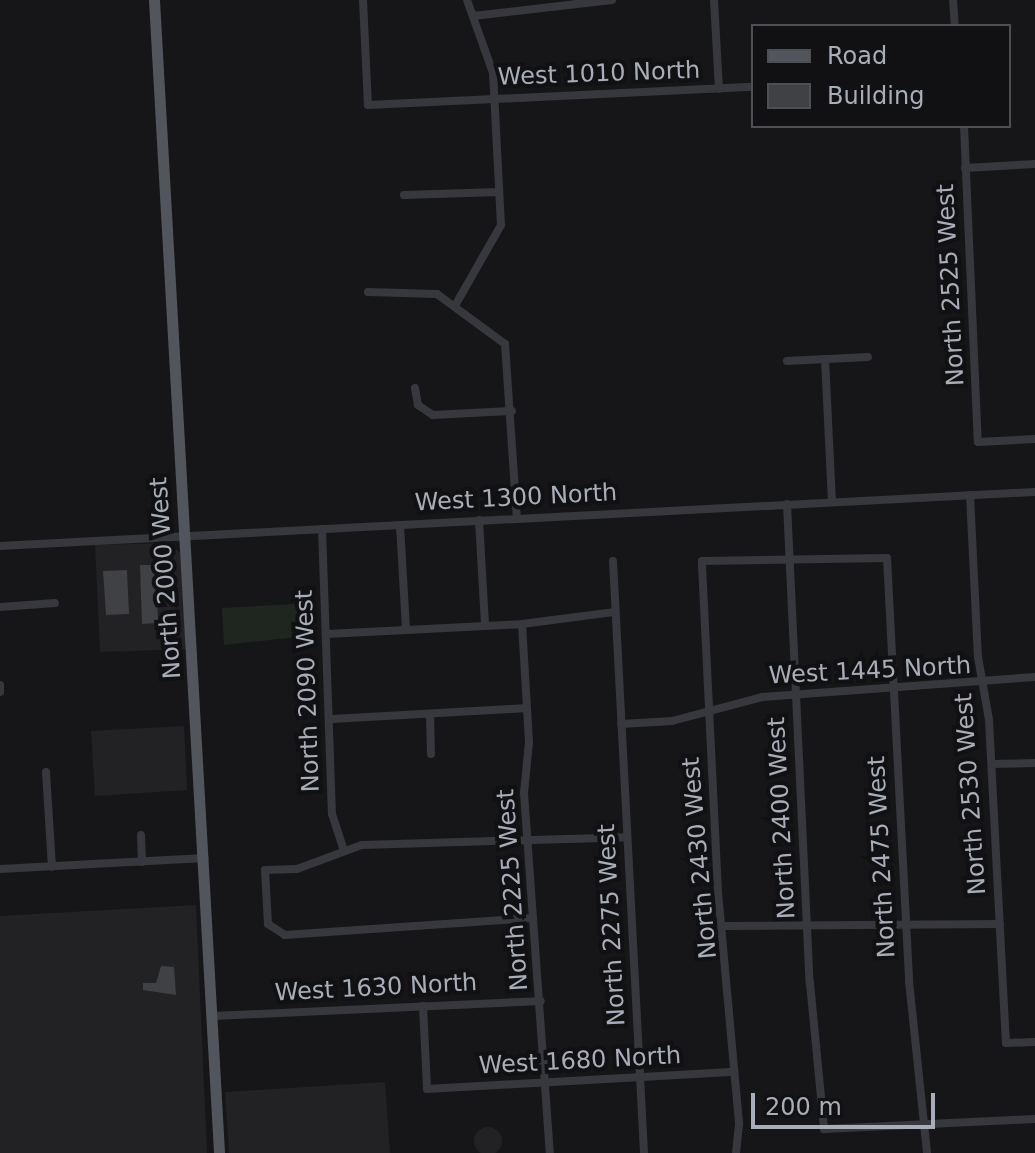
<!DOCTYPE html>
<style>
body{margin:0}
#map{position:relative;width:1035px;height:1153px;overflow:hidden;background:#161618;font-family:"DejaVu Sans",sans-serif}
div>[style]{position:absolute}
.built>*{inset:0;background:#222225}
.round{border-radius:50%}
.green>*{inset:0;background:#1e261f}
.building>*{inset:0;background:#404145}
.minor>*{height:8px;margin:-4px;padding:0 4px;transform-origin:4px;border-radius:4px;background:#37383d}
.major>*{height:11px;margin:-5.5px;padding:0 5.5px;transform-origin:5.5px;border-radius:5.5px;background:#53555c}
span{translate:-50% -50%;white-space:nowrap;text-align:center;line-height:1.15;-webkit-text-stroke:8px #111113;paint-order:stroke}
.street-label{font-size:24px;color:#a8adb8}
.legend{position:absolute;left:751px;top:24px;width:260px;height:104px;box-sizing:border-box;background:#111113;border:2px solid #4d4f55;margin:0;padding:10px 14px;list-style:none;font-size:24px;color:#a8adb8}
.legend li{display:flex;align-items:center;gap:16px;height:40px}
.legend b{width:40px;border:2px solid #4d4f55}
.scale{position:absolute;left:751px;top:1093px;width:184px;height:36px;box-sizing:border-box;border:4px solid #a8adb8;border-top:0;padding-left:10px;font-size:24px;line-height:28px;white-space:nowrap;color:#a8adb8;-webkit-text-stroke:6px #111113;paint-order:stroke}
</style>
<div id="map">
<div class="built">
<i style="clip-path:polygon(167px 543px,181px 553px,186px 649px,100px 652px,95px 545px)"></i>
<i style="clip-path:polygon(184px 726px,187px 790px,95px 796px,91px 731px)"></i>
<i style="clip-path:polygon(196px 905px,207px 1153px,0 1153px,0 916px)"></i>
<i style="clip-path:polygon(385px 1082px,390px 1153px,229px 1153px,225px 1092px)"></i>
<i class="round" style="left:474px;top:1127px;width:28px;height:28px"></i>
</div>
<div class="green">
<i style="clip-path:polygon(314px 603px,316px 635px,224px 645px,222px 608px)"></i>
</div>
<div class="building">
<i style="clip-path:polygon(140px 565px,156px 565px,158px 623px,142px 624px)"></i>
<i style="clip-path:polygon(127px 570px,129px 614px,106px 615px,103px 571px)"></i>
<i style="clip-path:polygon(161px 966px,174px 967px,176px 995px,143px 990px,143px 983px,156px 983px)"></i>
</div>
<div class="minor">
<i style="left:363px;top:0;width:105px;rotate:87.3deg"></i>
<i style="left:368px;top:105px;width:385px;rotate:-2.7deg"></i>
<i style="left:714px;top:0;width:89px;rotate:86.8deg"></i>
<i style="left:953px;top:0;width:26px;rotate:86deg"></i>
<i style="left:473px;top:16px;width:140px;rotate:-6.6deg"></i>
<i style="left:964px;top:126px;width:316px;rotate:87.5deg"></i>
<i style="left:978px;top:442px;width:57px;rotate:-3deg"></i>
<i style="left:965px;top:168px;width:70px;rotate:-3.3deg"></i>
<i style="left:404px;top:195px;width:95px;rotate:-1.8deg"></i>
<i style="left:368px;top:292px;width:69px;rotate:1.7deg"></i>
<i style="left:437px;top:294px;width:84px;rotate:36.3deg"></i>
<i style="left:505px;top:344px;width:174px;rotate:86.1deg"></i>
<i style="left:456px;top:304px;width:91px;rotate:-60.3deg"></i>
<i style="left:501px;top:225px;width:152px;rotate:-93deg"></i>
<i style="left:493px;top:73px;width:77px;rotate:-109.6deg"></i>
<i style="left:825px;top:359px;width:143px;rotate:87.2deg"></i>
<i style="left:787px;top:361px;width:81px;rotate:-2.8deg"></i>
<i style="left:415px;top:388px;width:17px;rotate:80deg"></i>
<i style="left:418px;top:405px;width:18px;rotate:34deg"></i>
<i style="left:433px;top:415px;width:79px;rotate:-2.9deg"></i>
<i style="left:970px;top:495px;width:162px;rotate:87.2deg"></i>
<i style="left:978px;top:657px;width:64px;rotate:80.1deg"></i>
<i style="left:989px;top:720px;width:323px;rotate:87deg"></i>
<i style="left:1006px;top:1043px;width:29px;rotate:-2deg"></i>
<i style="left:787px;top:504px;width:480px;rotate:87.3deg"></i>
<i style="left:810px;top:983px;width:147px;rotate:84.5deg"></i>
<i style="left:824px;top:1129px;width:211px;rotate:-2.7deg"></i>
<i style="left:479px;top:520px;width:105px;rotate:86.7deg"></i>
<i style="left:400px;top:525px;width:105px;rotate:86.7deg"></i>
<i style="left:322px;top:529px;width:285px;rotate:88deg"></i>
<i style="left:332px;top:814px;width:39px;rotate:72deg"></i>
<i style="left:0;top:546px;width:1036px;rotate:-2.99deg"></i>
<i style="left:613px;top:561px;width:593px;rotate:87deg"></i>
<i style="left:0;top:607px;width:55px;rotate:-4.2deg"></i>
<i style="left:522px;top:624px;width:118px;rotate:86.6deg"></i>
<i style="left:529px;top:742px;width:51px;rotate:95.6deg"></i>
<i style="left:524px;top:793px;width:361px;rotate:85.9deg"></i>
<i style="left:327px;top:634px;width:195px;rotate:-2.9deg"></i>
<i style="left:522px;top:624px;width:94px;rotate:-7.4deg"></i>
<i style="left:0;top:685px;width:7px;rotate:90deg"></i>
<i style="left:430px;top:714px;width:40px;rotate:88.6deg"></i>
<i style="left:332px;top:719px;width:195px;rotate:-3.2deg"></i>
<i style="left:621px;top:724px;width:51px;rotate:-3.4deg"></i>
<i style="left:672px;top:721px;width:93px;rotate:-14.9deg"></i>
<i style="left:762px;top:697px;width:274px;rotate:-4.2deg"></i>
<i style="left:992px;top:764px;width:43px;rotate:-1.3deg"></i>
<i style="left:46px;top:772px;width:95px;rotate:86.4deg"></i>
<i style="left:141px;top:835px;width:27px;rotate:88deg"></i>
<i style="left:0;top:869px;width:205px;rotate:-3.1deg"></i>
<i style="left:533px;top:918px;width:249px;rotate:176.1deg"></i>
<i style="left:285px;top:935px;width:20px;rotate:-147deg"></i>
<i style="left:268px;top:924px;width:54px;rotate:-93.2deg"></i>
<i style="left:265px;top:870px;width:32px;rotate:-2deg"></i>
<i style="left:297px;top:869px;width:69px;rotate:-20.3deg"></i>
<i style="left:362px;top:845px;width:265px;rotate:-1.7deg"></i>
<i style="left:726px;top:926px;width:274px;rotate:-0.4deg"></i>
<i style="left:423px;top:1006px;width:83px;rotate:87.2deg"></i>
<i style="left:427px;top:1089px;width:308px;rotate:-3.2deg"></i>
<i style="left:213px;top:1016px;width:328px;rotate:-2.6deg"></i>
<i style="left:736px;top:1153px;width:30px;rotate:-84deg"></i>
<i style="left:739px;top:1123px;width:232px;rotate:-95.2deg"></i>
<i style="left:718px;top:892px;width:331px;rotate:-92.8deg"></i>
<i style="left:702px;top:561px;width:185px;rotate:-0.9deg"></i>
<i style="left:887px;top:558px;width:424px;rotate:87deg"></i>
<i style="left:909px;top:981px;width:173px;rotate:84deg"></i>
</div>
<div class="major">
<i style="left:154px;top:0;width:1155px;rotate:86.77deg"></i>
</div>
<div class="street-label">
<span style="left:599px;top:74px;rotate:-2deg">West 1010 North</span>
<span style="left:951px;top:285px;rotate:-93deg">North 2525 West</span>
<span style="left:516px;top:498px;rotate:-3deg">West 1300 North</span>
<span style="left:166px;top:578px;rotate:-94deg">North 2000 West</span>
<span style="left:870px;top:671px;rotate:-3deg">West 1445 North</span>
<span style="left:308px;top:691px;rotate:-92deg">North 2090 West</span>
<span style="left:971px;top:794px;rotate:-94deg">North 2530 West</span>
<span style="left:782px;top:818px;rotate:-93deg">North 2400 West</span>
<span style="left:882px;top:857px;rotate:-93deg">North 2475 West</span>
<span style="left:700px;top:858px;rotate:-95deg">North 2430 West</span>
<span style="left:513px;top:890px;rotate:-94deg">North 2225 West</span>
<span style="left:612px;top:925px;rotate:-93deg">North 2275 West</span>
<span style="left:376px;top:988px;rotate:-3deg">West 1630 North</span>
<span style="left:580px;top:1061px;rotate:-3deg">West 1680 North</span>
</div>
<ul class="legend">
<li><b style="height:10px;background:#53555c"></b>Road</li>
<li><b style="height:22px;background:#404145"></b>Building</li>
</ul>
<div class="scale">200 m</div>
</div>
